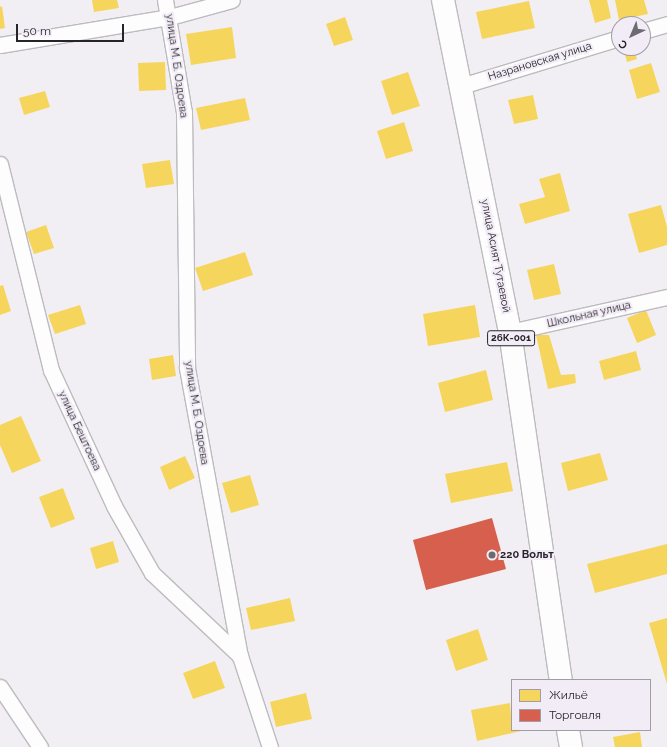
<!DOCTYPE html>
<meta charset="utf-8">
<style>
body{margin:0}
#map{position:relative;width:667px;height:747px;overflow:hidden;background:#f2eff4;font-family:Raleway,sans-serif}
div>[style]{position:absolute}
.homes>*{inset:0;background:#f6d55c}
.shops>*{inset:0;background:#d6604d}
.roads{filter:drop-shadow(1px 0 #bebbbf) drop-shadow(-1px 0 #bebbbf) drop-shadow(0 1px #bebbbf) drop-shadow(0 -1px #bebbbf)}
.street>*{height:15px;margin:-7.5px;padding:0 7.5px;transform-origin:7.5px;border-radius:7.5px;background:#fdfdfd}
.primary>*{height:22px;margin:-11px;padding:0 11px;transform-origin:11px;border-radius:11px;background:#fdfdfd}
.dots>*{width:11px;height:11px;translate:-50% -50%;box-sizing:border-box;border:2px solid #f2ecf7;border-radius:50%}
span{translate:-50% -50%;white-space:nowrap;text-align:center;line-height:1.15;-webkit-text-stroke:4px #f2ecf7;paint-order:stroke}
.shield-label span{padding:1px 3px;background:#f2ecf7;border:1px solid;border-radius:3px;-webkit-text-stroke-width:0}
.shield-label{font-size:10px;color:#272429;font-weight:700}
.street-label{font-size:11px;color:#272429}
.poi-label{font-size:11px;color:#272429;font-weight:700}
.left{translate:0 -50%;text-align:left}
.legend{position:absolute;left:511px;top:679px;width:140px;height:52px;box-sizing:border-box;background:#f2ecf7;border:1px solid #a19ca5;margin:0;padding:5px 7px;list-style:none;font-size:12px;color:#272429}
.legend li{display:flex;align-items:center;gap:8px;height:20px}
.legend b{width:20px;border:1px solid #a19ca5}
.north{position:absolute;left:611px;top:16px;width:40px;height:40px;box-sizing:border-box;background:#f2ecf7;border:1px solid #a19ca5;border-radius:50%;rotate:224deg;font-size:11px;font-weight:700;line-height:16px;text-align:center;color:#272429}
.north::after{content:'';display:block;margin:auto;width:14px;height:18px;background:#6e6b70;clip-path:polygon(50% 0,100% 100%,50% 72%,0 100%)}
.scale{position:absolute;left:16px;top:24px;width:108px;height:18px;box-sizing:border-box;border:2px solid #272429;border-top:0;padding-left:5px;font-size:12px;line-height:14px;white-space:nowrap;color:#272429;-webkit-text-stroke:3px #f2ecf7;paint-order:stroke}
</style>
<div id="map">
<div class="homes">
<i style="clip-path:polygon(92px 0,117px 0,119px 8px,94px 12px)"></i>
<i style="clip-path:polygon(589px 0,607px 0,611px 18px,595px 23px)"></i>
<i style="clip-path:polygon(615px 0,644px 0,648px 14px,619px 20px)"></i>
<i style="clip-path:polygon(529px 1px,535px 28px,482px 39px,476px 12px)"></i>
<i style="clip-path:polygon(2px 6px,5px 28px,0 29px,0 7px)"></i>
<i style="clip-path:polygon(345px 17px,353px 40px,334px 46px,326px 24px)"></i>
<i style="clip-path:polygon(232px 27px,236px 58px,191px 65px,186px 34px)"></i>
<i style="clip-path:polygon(623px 48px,633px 48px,637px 59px,627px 62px)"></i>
<i style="clip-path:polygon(165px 62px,166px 90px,139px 91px,138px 63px)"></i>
<i style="clip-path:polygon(651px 63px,660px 92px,637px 99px,629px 70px)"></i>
<i style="clip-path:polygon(408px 72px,420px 106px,392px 115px,381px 81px)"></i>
<i style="clip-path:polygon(45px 91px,50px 107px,24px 115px,19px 98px)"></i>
<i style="clip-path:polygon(533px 95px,538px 119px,514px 124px,508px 100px)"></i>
<i style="clip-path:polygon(245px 98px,250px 120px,201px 130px,196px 108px)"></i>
<i style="clip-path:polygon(404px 122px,413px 151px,386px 159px,377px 131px)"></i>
<i style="clip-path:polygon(170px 160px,174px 184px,146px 188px,142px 164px)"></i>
<i style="clip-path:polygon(560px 173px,570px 211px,525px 224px,519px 204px,545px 197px,539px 179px)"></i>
<i style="clip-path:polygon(661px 205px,667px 227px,667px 245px,639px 253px,628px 214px)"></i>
<i style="clip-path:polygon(46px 225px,54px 248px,34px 254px,26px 232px)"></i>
<i style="clip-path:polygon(245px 252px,253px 275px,203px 291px,195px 268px)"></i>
<i style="clip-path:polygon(554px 264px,561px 294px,534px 300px,527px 270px)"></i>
<i style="clip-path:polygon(3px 285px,11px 311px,0 315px,0 286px)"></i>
<i style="clip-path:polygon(80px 305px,86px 324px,55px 334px,48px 315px)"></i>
<i style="clip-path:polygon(475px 305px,480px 337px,428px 346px,423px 314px)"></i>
<i style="clip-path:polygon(646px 310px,656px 335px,637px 343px,627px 318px)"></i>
<i style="clip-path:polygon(536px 335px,549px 335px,561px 375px,575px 374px,576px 383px,548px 389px)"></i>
<i style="clip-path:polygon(636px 351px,641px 370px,604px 380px,599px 361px)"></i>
<i style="clip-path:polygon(173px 355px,176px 376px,152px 380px,149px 359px)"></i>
<i style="clip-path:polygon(486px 370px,493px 400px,445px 412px,438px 383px)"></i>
<i style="clip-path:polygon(21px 416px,41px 461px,12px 473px,0 445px,0 425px)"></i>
<i style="clip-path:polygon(600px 453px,608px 480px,568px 491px,561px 463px)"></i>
<i style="clip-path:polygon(185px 456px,195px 478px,169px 490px,160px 467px)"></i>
<i style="clip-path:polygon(507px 462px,513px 491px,451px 503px,445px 474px)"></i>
<i style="clip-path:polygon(250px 475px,259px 505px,231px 513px,222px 483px)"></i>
<i style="clip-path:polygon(63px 488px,75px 519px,51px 528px,39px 497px)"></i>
<i style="clip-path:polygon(113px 541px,119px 562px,96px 569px,90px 548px)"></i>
<i style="clip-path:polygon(667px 544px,667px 574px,595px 593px,587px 564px)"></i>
<i style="clip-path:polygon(290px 598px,295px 621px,251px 630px,246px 608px)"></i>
<i style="clip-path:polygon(667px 618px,667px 684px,649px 623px)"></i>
<i style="clip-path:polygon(478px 629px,488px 660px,456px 671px,446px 640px)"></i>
<i style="clip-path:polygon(215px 661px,225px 688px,193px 699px,183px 673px)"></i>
<i style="clip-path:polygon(306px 693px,312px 719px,276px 727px,270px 702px)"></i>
<i style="clip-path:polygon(510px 703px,512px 730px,521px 731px,477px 741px,471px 710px)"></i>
<i style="clip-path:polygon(640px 732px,642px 747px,615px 747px,613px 737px)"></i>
</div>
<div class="shops">
<i style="clip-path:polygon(492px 518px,506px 569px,426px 590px,413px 540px)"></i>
</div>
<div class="roads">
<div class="street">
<i style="left:165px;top:0;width:114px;rotate:80.4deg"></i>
<i style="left:184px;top:112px;width:256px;rotate:89.3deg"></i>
<i style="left:187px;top:368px;width:293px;rotate:79.6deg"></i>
<i style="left:240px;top:656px;width:96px;rotate:71.8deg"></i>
<i style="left:643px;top:31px;width:25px;rotate:-16deg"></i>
<i style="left:0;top:45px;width:172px;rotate:-9.4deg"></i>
<i style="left:170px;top:17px;width:64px;rotate:-15.3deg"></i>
<i style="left:461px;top:86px;width:165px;rotate:-16.9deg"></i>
<i style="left:0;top:164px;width:212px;rotate:76.1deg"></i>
<i style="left:51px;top:370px;width:150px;rotate:65.1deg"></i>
<i style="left:114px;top:506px;width:77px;rotate:60.4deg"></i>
<i style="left:152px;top:573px;width:121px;rotate:43.3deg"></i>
<i style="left:510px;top:332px;width:161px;rotate:-12.6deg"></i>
<i style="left:0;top:687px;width:72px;rotate:56.3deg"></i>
</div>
<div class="primary">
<i style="left:443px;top:0;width:339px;rotate:78.6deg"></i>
<i style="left:510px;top:332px;width:352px;rotate:81.7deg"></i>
<i style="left:568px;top:730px;width:17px;rotate:80deg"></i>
</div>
</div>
<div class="dots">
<i style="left:492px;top:555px;background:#6e6b70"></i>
</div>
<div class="shield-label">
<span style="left:511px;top:338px">26К-001</span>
</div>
<div class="street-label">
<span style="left:540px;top:62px;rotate:-17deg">Назрановская улица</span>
<span style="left:176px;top:66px;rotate:82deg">улица М. Б. Оздоева</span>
<span style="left:495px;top:256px;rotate:79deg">улица Асият Тутаевой</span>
<span style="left:589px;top:315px;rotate:-13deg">Школьная улица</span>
<span style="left:196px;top:413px;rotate:81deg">улица М. Б. Оздоева</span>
<span style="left:79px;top:431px;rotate:65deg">улица Бештоева</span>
</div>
<div class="poi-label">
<span class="left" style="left:500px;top:555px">220 Вольт</span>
</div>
<ul class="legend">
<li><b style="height:11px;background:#f6d55c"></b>Жильё</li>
<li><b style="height:11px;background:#d6604d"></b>Торговля</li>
</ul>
<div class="north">С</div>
<div class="scale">50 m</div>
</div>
